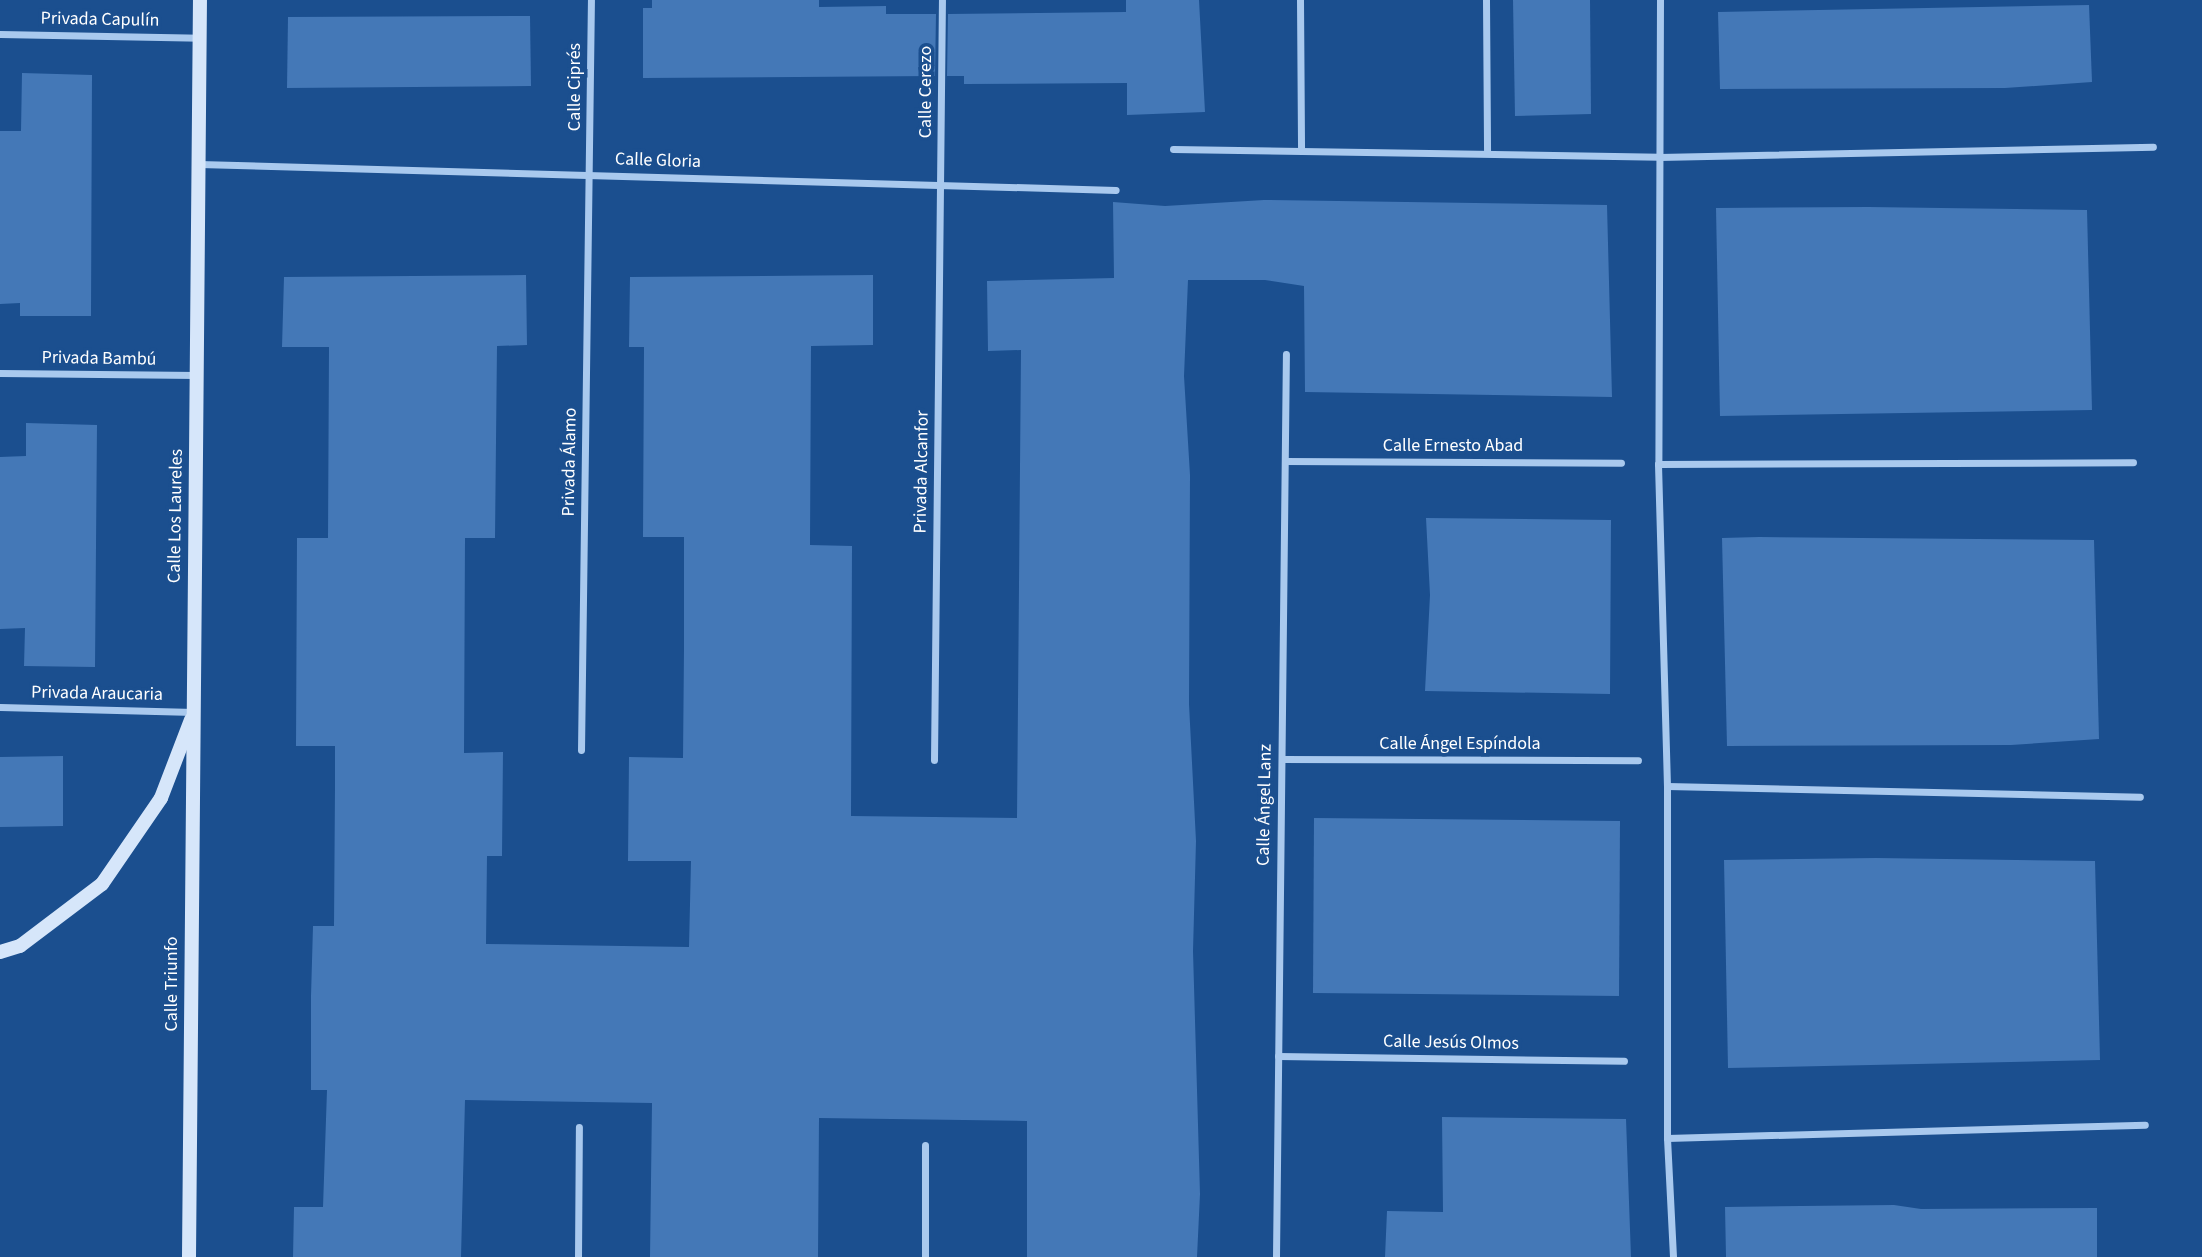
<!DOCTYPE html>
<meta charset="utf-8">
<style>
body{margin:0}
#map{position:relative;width:2202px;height:1257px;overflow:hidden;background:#1b4f8f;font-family:"Source Sans 3",sans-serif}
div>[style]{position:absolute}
.building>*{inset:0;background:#4478b7}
.street>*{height:7px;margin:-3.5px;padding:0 3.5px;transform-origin:3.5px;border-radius:3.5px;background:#a9c9ee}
.secondary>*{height:14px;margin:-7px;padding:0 7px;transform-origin:7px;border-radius:7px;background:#d6e6fa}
span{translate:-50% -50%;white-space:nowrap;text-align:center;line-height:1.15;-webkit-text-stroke:7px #1b4f8f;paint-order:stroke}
.street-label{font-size:18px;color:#fff}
</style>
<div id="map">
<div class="building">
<i style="clip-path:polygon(652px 0,819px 0,819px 7px,886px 6px,886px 14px,936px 14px,935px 76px,643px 78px,643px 8px,652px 8px)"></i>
<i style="clip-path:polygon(1126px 0,1199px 0,1205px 112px,1127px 115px,1127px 83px,964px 84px,964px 76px,947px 76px,948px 14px,1126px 12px)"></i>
<i style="clip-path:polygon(1513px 0,1590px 0,1591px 114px,1515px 116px)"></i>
<i style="clip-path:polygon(2089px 5px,2092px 82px,2005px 88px,1720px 89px,1718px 12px)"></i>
<i style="clip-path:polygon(530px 16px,531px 86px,287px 88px,288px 17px)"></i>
<i style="clip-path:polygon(22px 73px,92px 75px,91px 316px,20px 316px,20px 303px,0 304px,0 131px,21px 131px)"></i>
<i style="clip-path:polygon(1264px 200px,1607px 205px,1612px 397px,1305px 392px,1304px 286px,1265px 280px,1188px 280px,1184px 376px,1190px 475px,1189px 704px,1196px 841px,1193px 951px,1200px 1194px,1197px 1257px,1027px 1257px,1027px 1121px,819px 1118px,818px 1257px,650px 1257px,652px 1103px,465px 1100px,461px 1257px,293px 1257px,294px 1207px,323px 1207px,327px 1090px,311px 1090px,311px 996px,313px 926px,334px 926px,335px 786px,335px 746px,296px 746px,297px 538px,328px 538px,329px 347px,282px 347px,284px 277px,526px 275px,527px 345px,497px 346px,495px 538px,465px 538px,464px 753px,503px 752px,502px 856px,487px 856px,486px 944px,689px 947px,691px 861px,628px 861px,629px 757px,683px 758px,684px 648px,684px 537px,643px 537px,644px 347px,629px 347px,630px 277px,873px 275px,873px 345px,811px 346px,810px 545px,852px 546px,851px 816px,1017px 818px,1021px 350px,988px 351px,987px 281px,1114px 278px,1113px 202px,1165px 206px)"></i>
<i style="clip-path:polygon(1868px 207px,2087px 210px,2092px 410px,1720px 416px,1716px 208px)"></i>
<i style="clip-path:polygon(26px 423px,97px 425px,95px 667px,24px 666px,25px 628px,0 629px,0 457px,26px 456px)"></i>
<i style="clip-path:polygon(1426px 518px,1611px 520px,1610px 694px,1425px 691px,1430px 595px)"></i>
<i style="clip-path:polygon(1759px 537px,2094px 540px,2099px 739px,2011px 745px,1727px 746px,1722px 538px)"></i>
<i style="clip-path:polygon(63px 756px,63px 826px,0 827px,0 757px)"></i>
<i style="clip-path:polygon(1314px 818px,1620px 821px,1619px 996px,1313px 993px)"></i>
<i style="clip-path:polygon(1876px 858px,2095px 861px,2100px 1060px,1728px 1068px,1724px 860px)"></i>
<i style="clip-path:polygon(1442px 1117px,1626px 1119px,1631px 1257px,1385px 1257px,1387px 1211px,1443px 1212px)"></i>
<i style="clip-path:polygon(1894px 1205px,1921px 1209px,2097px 1208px,2097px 1257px,1726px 1257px,1725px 1207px)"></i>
</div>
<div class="street">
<i style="left:1300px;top:0;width:150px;rotate:89.6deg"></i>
<i style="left:1486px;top:0;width:152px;rotate:89.6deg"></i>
<i style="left:1660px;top:0;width:464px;rotate:90.2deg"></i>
<i style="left:1658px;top:464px;width:322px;rotate:88.4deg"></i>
<i style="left:1667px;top:786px;width:352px;rotate:90deg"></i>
<i style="left:1667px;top:1138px;width:119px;rotate:87.1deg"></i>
<i style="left:0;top:34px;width:200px;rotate:1.1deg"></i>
<i style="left:1173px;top:149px;width:486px;rotate:0.9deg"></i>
<i style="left:1659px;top:157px;width:494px;rotate:-1.2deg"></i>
<i style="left:199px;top:164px;width:917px;rotate:1.62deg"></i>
<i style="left:0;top:373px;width:197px;rotate:0.6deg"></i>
<i style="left:1285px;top:461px;width:336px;rotate:0.3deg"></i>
<i style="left:1658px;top:464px;width:475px;rotate:-0.2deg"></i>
<i style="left:0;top:707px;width:194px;rotate:1.5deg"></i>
<i style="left:581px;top:750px;width:750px;rotate:-89.24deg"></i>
<i style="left:1282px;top:759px;width:356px;rotate:0.2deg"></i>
<i style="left:934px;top:760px;width:760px;rotate:-89.4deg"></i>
<i style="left:1667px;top:786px;width:473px;rotate:1.3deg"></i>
<i style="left:1278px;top:1056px;width:346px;rotate:0.8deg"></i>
<i style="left:1667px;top:1138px;width:478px;rotate:-1.6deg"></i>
<i style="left:578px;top:1257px;width:130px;rotate:-89.6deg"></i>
<i style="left:925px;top:1257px;width:112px;rotate:-90deg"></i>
<i style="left:1276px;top:1257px;width:903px;rotate:-89.37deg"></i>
</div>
<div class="secondary">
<i style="left:0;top:952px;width:21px;rotate:-17deg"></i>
<i style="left:20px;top:946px;width:103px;rotate:-37.1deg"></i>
<i style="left:102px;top:884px;width:104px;rotate:-55.5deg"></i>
<i style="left:161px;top:798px;width:84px;rotate:-69deg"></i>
<i style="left:189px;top:1257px;width:1257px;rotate:-89.5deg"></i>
</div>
<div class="street-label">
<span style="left:100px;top:20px;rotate:1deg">Privada Capulín</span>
<span style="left:575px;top:87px;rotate:-90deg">Calle Ciprés</span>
<span style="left:926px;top:92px;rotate:-90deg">Calle Cerezo</span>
<span style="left:658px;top:161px;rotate:2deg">Calle Gloria</span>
<span style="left:99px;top:359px;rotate:1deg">Privada Bambú</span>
<span style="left:1453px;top:446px">Calle Ernesto Abad</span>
<span style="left:570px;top:462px;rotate:-89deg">Privada Álamo</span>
<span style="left:922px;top:472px;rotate:-89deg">Privada Alcanfor</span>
<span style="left:176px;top:516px;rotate:-89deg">Calle Los Laureles</span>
<span style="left:97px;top:694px;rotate:1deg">Privada Araucaria</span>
<span style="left:1460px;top:744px">Calle Ángel Espíndola</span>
<span style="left:1265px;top:805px;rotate:-89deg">Calle Ángel Lanz</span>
<span style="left:172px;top:984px;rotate:-90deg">Calle Triunfo</span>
<span style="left:1451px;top:1043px;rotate:1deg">Calle Jesús Olmos</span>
</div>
</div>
